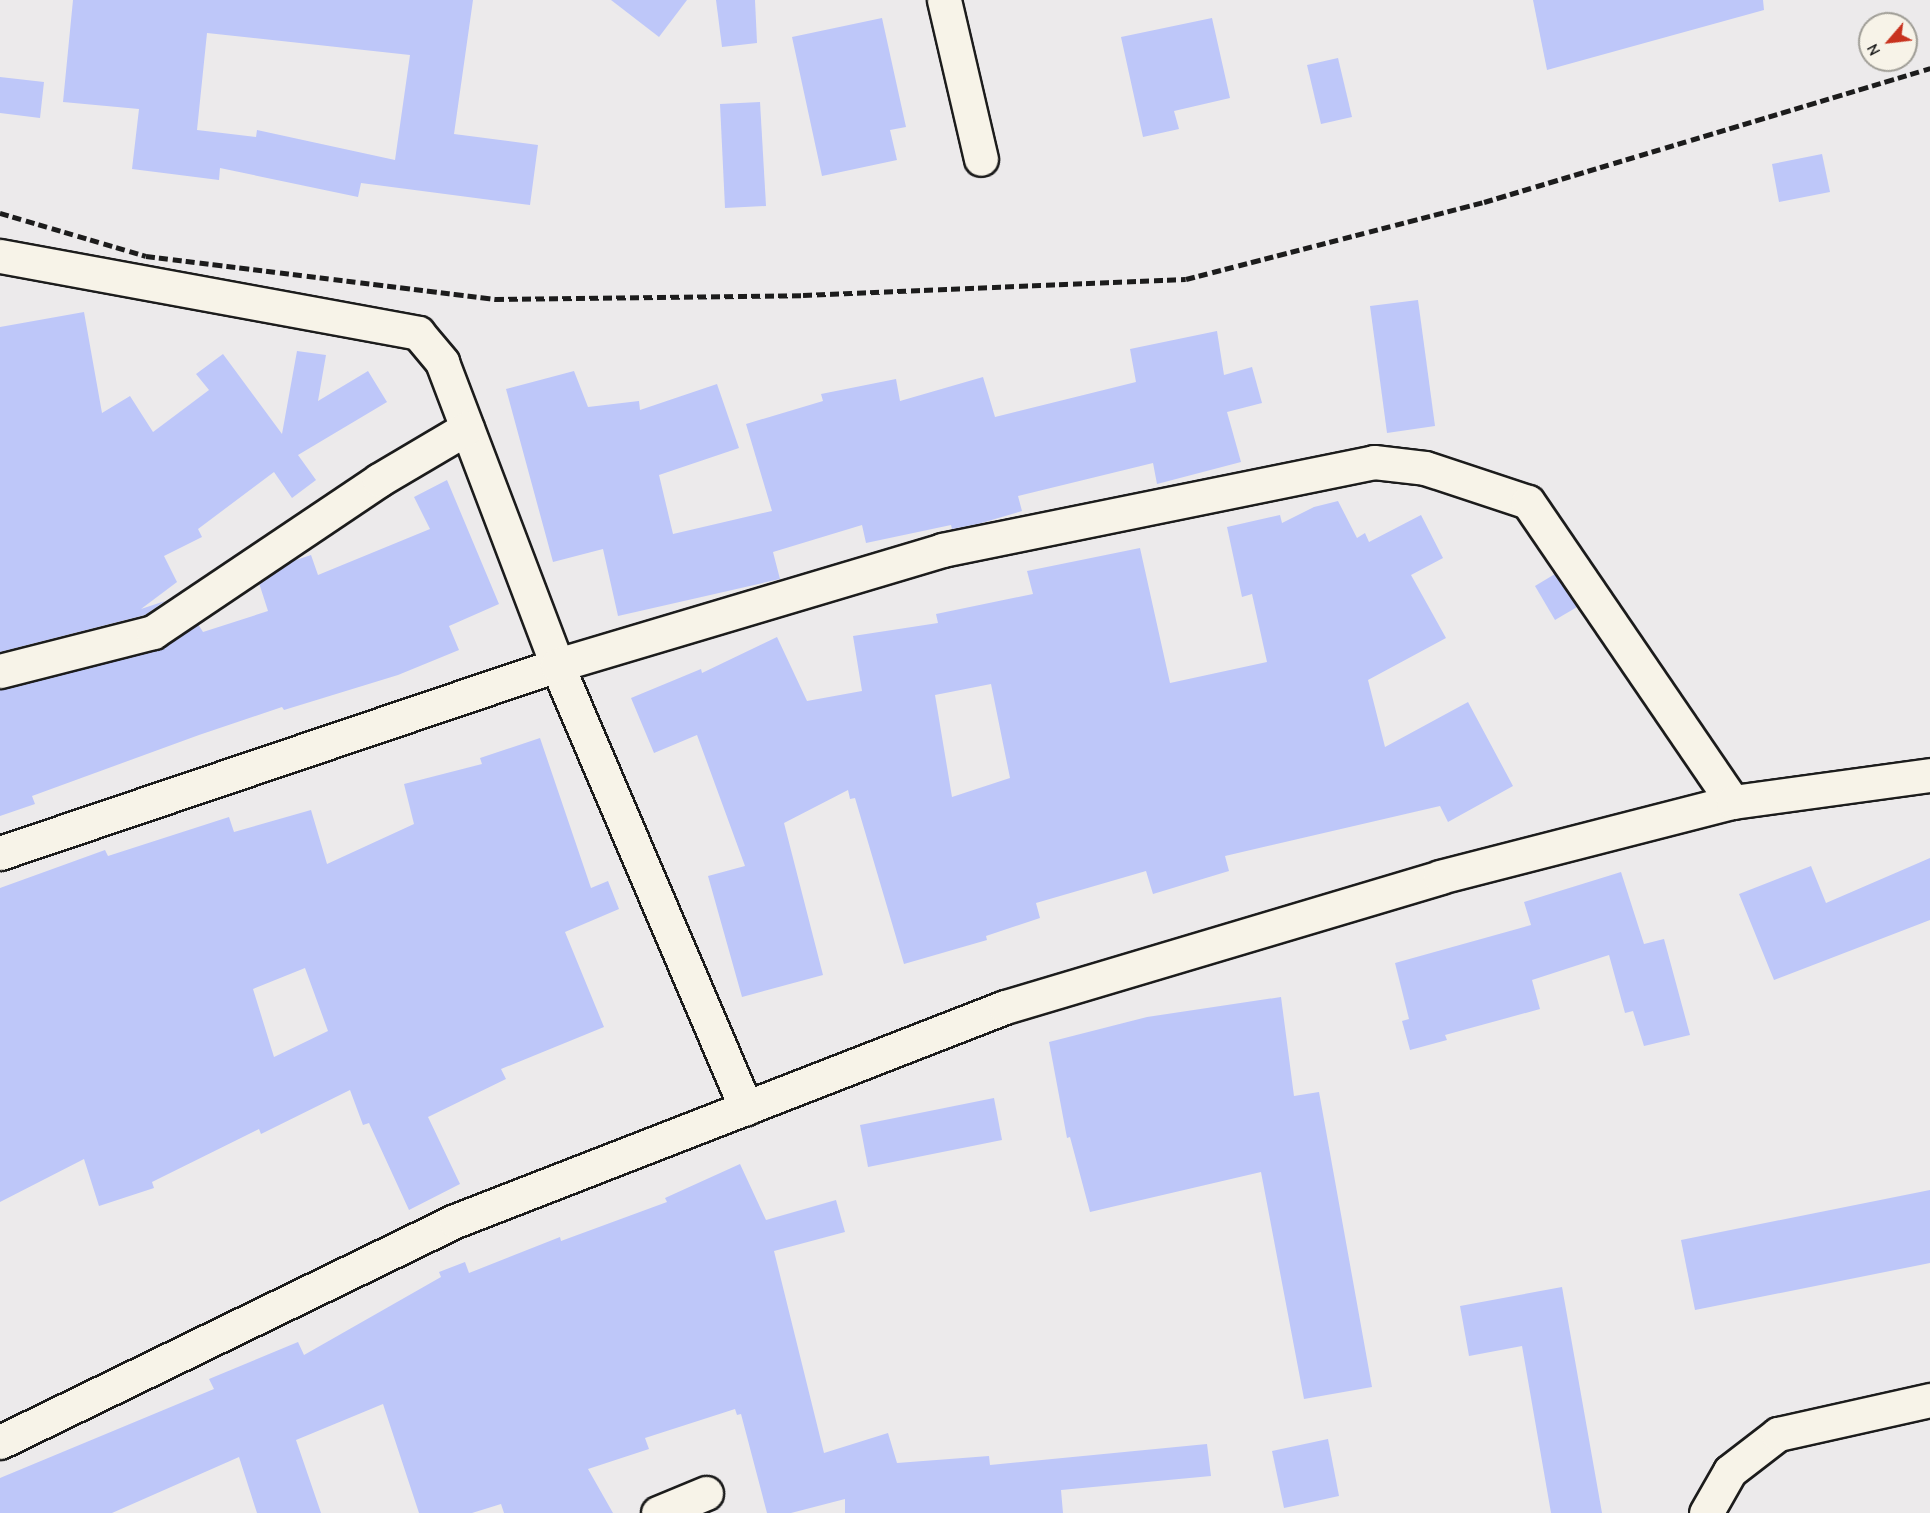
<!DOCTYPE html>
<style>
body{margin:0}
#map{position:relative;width:1930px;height:1513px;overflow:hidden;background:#eceaeb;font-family:"Comic Neue",sans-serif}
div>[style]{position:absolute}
.building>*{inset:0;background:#bec7f9}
.roads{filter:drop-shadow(2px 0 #1c1c1c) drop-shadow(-2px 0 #1c1c1c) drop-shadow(0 2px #1c1c1c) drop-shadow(0 -2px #1c1c1c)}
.minor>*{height:33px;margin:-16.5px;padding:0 16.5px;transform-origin:16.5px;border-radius:16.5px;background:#f7f3e8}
.rail>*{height:4.5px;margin-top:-2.25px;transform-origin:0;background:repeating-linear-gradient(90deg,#1c1c1c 0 9px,transparent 0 13.5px)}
span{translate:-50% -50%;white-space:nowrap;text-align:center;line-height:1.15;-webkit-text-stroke:4.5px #f7f3e8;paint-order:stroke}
.north{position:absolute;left:1858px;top:12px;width:60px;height:60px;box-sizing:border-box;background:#f7f3e8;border:2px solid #9f9d96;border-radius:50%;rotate:242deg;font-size:16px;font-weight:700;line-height:24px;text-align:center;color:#1c1c1c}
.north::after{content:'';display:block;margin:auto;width:21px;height:27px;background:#c8321e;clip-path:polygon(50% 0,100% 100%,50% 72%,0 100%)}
</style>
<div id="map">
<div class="building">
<i style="clip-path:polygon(evenodd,73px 0,473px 0,454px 134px,538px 145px,530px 205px,361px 183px,358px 197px,220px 168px,219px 180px,132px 169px,139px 109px,63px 102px,73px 0,207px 33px,410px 55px,395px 160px,257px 130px,256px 137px,197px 130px,207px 33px)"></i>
<i style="clip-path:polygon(611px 0,687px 0,659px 37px)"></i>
<i style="clip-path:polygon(716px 0,755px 0,757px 43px,722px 47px)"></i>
<i style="clip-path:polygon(1533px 0,1763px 0,1764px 10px,1547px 70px)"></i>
<i style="clip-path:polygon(882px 18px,906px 127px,890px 130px,897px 160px,822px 176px,792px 37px)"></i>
<i style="clip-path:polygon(1212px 18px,1230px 98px,1174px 111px,1179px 129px,1143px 137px,1121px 37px)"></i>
<i style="clip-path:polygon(1338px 58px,1352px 117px,1321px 124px,1307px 65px)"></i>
<i style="clip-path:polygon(0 77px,44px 82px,40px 118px,0 113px)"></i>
<i style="clip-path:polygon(760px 102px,766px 206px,725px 208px,720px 104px)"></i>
<i style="clip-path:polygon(1822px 154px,1830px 192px,1779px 202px,1772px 164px)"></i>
<i style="clip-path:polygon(1418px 300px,1435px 426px,1387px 433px,1370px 306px)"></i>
<i style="clip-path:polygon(84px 312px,102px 413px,130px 396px,153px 432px,209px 390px,196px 374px,223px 354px,282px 434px,297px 351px,326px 355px,318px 401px,368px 371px,387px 402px,298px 455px,316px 480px,292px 498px,274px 472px,198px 529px,202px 537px,164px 556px,177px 582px,141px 609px,165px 601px,145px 615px,0 652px,0 327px)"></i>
<i style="clip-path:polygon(1217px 331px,1224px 375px,1252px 367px,1262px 403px,1227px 412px,1241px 462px,1157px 484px,1153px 463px,1018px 496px,1022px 511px,978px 524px,952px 529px,951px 525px,866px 543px,862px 525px,773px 552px,780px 579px,618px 616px,603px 549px,553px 562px,506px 389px,574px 371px,588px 407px,639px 401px,640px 410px,717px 384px,739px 448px,659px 475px,673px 534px,772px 511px,746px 424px,823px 401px,821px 394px,896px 379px,900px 401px,983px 377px,995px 417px,1136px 382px,1130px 349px)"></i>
<i style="clip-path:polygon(447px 480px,499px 604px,449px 626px,459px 650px,398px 675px,284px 710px,282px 707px,199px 735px,32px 796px,35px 804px,0 816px,0 689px,158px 650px,198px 624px,203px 632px,268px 611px,259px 583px,293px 561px,311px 555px,318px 575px,430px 529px,414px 497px)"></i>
<i style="clip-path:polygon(evenodd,1338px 501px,1357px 538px,1365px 533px,1369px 542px,1421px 515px,1443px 558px,1411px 575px,1446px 638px,1368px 680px,1385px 747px,1468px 702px,1513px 786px,1448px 822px,1440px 806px,1225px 856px,1229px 871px,1153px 894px,1146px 871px,1036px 903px,1040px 918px,986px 936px,987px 940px,904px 964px,855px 798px,850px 799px,848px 790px,784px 823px,823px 975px,742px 997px,708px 876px,745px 866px,697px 735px,654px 753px,631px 698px,701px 669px,702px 673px,777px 637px,807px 701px,862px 691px,853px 636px,938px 623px,936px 614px,1033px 594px,1027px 571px,1140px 548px,1170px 683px,1267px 662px,1252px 594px,1242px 597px,1227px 527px,1280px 515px,1282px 523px,1314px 507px,1338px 501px,991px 684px,1010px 778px,952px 797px,935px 695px,991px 684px)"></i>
<i style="clip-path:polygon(1555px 574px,1577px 607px,1555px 620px,1535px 586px)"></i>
<i style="clip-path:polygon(evenodd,540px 738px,591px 888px,608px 881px,619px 909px,565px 932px,604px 1027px,501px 1069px,506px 1079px,428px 1117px,460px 1184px,409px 1210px,369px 1123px,363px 1125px,350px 1090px,261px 1134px,259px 1129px,152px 1182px,154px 1188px,99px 1206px,84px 1159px,0 1202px,0 888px,105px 850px,108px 856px,229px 817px,234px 832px,311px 810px,327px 864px,414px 824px,404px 784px,482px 764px,480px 758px,540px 738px,305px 968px,328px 1031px,274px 1057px,253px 989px,305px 968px)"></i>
<i style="clip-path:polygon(1930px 858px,1930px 920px,1774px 980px,1739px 894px,1811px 866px,1826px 903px)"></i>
<i style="clip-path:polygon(1621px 872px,1644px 944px,1664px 939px,1690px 1035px,1644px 1046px,1633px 1011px,1625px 1013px,1609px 955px,1532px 980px,1540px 1009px,1445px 1035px,1447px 1040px,1410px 1050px,1402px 1021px,1409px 1019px,1395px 963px,1531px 925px,1524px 902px)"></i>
<i style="clip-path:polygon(1281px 997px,1294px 1096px,1319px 1092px,1372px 1387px,1304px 1399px,1261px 1172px,1090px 1212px,1070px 1137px,1067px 1138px,1049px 1042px,1147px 1017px)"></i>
<i style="clip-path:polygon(994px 1098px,1002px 1140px,868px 1167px,860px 1125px)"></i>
<i style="clip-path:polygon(740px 1164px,766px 1220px,836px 1200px,845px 1232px,774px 1251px,824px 1453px,888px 1433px,897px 1463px,989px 1456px,990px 1465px,1207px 1444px,1211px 1476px,1061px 1490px,1063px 1513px,845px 1513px,845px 1499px,791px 1513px,767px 1513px,741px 1414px,737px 1415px,735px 1409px,645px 1438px,649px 1449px,588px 1469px,613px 1513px,504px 1513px,501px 1504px,472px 1513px,419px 1513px,383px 1404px,296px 1440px,321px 1513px,257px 1513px,239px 1457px,112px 1513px,0 1513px,0 1478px,214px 1389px,209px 1379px,298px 1342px,304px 1355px,441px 1277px,439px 1272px,465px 1262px,469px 1273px,560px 1237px,561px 1241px,667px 1202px,665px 1198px)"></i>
<i style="clip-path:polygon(1930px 1190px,1930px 1263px,1695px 1310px,1681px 1240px)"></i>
<i style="clip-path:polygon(1562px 1287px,1602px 1513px,1551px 1513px,1522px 1346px,1469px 1356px,1460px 1306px)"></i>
<i style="clip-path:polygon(1328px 1439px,1339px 1496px,1284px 1508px,1272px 1451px)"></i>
</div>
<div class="roads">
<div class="minor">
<i style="left:944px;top:0;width:163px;rotate:76.9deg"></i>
<i style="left:0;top:256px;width:425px;rotate:10.4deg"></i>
<i style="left:418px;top:333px;width:38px;rotate:50deg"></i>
<i style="left:442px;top:362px;width:324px;rotate:69.2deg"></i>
<i style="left:557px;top:665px;width:482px;rotate:66.9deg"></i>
<i style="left:0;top:671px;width:158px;rotate:-14.3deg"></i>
<i style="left:153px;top:632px;width:272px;rotate:-33.9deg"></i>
<i style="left:379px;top:480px;width:102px;rotate:-30.6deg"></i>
<i style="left:0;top:853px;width:588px;rotate:-18.65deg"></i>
<i style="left:557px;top:665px;width:402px;rotate:-16.6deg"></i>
<i style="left:942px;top:550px;width:441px;rotate:-11.5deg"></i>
<i style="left:1374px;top:462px;width:51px;rotate:6.7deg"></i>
<i style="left:1425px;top:468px;width:108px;rotate:18.3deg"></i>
<i style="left:1528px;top:502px;width:363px;rotate:55.7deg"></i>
<i style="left:0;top:1442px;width:506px;rotate:-25.91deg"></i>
<i style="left:455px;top:1221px;width:590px;rotate:-21.26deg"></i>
<i style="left:1005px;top:1007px;width:454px;rotate:-16.6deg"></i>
<i style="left:1440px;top:877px;width:302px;rotate:-14.4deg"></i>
<i style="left:1733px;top:802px;width:199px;rotate:-7.8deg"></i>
<i style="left:658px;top:1513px;width:52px;rotate:-22.6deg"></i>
<i style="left:1706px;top:1513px;width:48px;rotate:-60.3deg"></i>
<i style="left:1730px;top:1471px;width:61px;rotate:-37.6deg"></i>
<i style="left:1778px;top:1434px;width:156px;rotate:-12.6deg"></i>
</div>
</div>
<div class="rail">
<i style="left:0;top:213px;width:152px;rotate:16.4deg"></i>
<i style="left:146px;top:256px;width:352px;rotate:7deg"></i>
<i style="left:495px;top:299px;width:308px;rotate:-0.7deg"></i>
<i style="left:803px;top:295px;width:383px;rotate:-2.4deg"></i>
<i style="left:1186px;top:279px;width:308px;rotate:-14.5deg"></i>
<i style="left:1484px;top:202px;width:466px;rotate:-16.7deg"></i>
</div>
<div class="north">N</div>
</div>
